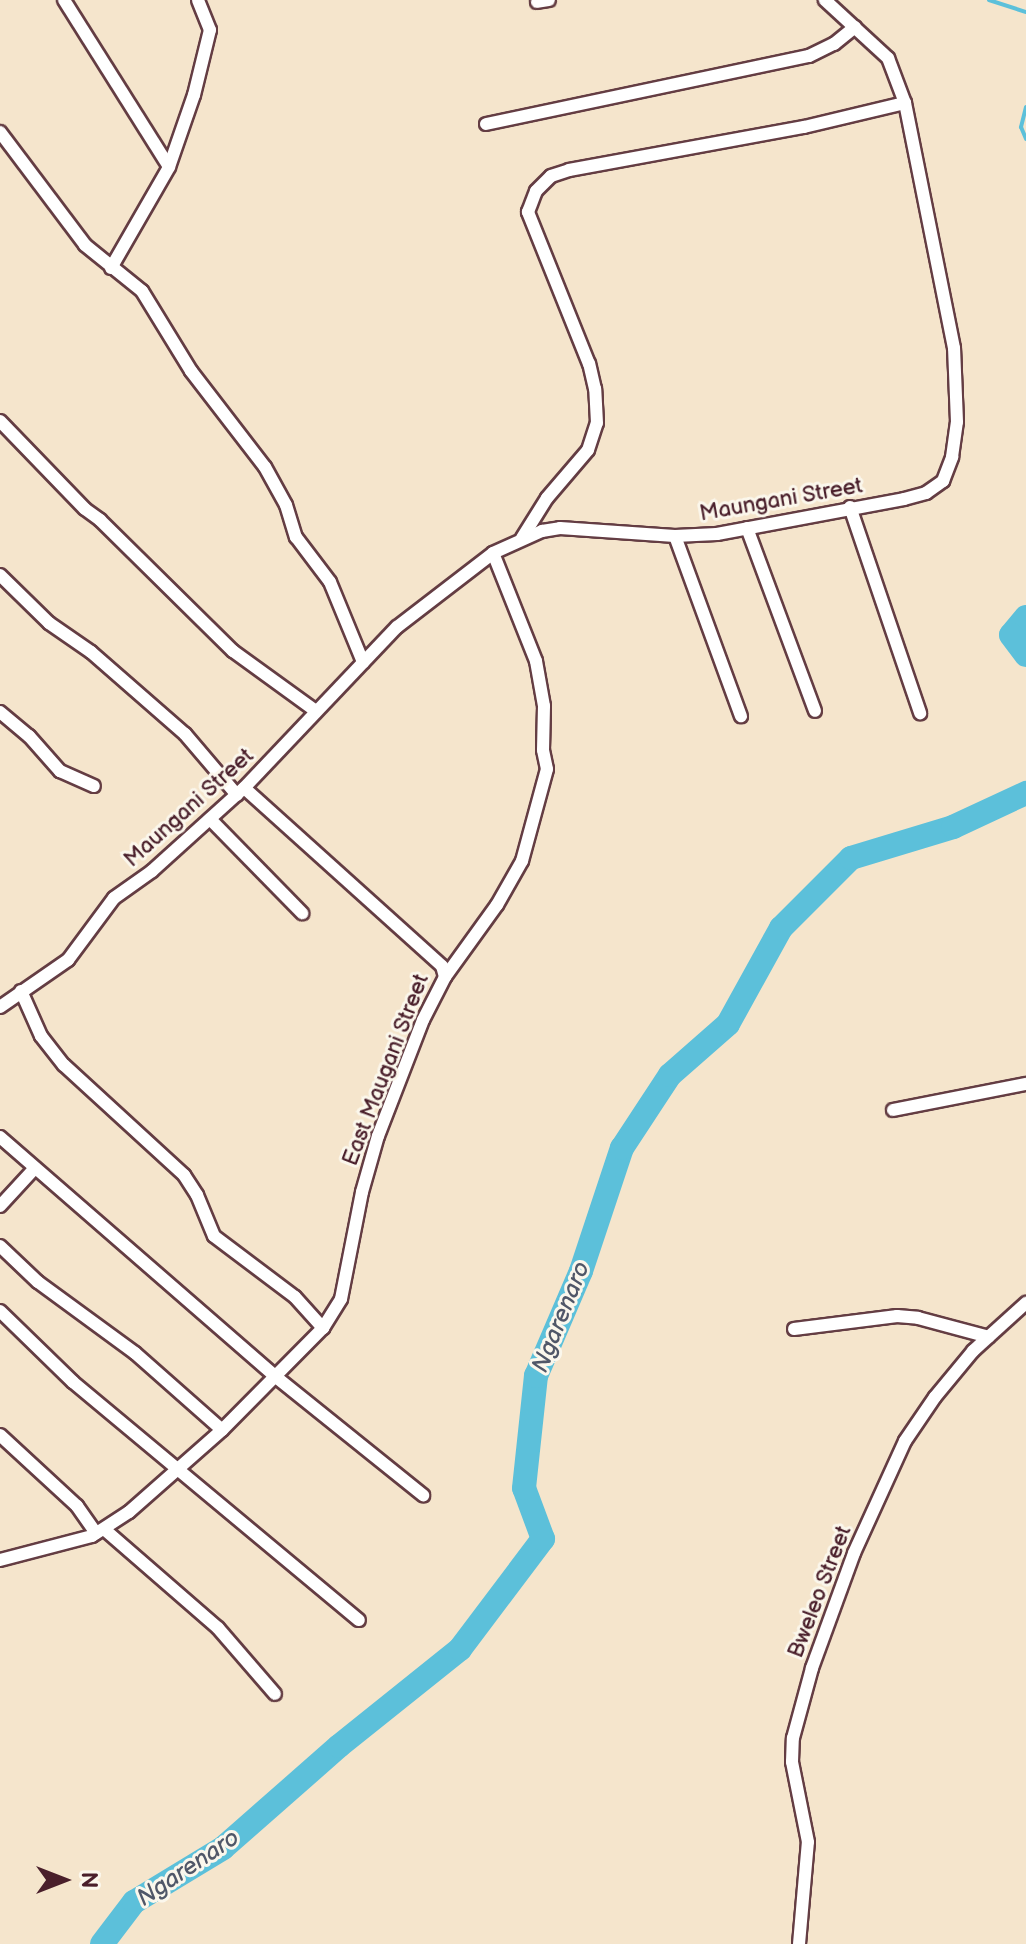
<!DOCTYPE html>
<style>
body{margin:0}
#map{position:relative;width:1026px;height:1944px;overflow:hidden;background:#f5e5cc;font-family:"Balsamiq Sans",sans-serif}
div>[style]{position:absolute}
.stream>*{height:4px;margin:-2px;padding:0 2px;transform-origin:2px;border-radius:2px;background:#5cc0da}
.river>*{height:24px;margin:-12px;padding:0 12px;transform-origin:12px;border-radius:12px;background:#5cc0da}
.roads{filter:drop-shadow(2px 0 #643d43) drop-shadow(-2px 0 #643d43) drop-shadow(0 2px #643d43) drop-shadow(0 -2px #643d43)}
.minor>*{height:12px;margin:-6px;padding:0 6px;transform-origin:6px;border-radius:6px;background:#fff}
span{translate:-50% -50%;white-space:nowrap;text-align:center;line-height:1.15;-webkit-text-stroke:6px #fbf7ec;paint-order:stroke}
.street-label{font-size:22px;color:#4a1f2b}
.water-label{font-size:24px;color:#505768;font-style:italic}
.north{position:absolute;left:24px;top:1840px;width:80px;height:80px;-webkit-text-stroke:6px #fbf7ec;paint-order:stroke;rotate:90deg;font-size:22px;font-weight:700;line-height:32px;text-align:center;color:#4a1f2b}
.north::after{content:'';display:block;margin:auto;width:28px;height:36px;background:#4a1f2b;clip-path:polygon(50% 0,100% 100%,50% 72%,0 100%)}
</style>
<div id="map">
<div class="stream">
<i style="left:989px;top:0;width:39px;rotate:18deg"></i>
<i style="left:1026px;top:107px;width:21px;rotate:104deg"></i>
<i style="left:1021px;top:127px;width:13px;rotate:67deg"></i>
</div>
<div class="river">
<i style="left:1026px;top:617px;width:23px;rotate:130deg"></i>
<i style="left:1011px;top:635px;width:25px;rotate:53deg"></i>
<i style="left:102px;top:1944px;width:53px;rotate:-52.7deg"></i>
<i style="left:134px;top:1902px;width:104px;rotate:-31.2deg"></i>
<i style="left:223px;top:1848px;width:154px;rotate:-41.3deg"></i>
<i style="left:339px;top:1746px;width:155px;rotate:-38.7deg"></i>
<i style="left:460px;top:1649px;width:138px;rotate:-53deg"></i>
<i style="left:543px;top:1539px;width:54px;rotate:-110.4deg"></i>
<i style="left:524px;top:1488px;width:113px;rotate:-83.9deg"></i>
<i style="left:536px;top:1376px;width:114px;rotate:-66.8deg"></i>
<i style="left:581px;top:1271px;width:130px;rotate:-71.6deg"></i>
<i style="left:622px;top:1148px;width:87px;rotate:-56.7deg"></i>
<i style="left:670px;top:1075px;width:77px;rotate:-41.3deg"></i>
<i style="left:728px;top:1024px;width:110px;rotate:-61.1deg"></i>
<i style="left:781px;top:928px;width:99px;rotate:-45deg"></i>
<i style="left:851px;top:858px;width:107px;rotate:-16.9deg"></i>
<i style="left:953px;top:827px;width:81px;rotate:-25deg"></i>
</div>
<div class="roads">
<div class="minor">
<i style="left:64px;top:0;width:197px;rotate:57.8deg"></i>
<i style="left:537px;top:2px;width:12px;rotate:-9deg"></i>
<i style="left:486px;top:124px;width:330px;rotate:-11.9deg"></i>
<i style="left:809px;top:56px;width:28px;rotate:-26deg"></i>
<i style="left:834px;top:44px;width:27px;rotate:-39deg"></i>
<i style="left:0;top:132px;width:141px;rotate:53deg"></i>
<i style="left:85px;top:245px;width:73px;rotate:38.9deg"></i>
<i style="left:142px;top:291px;width:94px;rotate:58.5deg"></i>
<i style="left:191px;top:371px;width:121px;rotate:52.4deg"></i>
<i style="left:265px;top:467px;width:43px;rotate:61.1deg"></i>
<i style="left:286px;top:505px;width:34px;rotate:73deg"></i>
<i style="left:296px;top:537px;width:56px;rotate:52.9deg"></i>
<i style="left:330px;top:582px;width:87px;rotate:67.6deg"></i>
<i style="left:111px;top:268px;width:116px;rotate:-60.1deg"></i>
<i style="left:169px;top:167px;width:76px;rotate:-70.9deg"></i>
<i style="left:194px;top:95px;width:67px;rotate:-76.2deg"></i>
<i style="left:210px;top:30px;width:32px;rotate:-112deg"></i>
<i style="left:0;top:421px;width:122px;rotate:46deg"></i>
<i style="left:85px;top:509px;width:19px;rotate:36deg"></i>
<i style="left:100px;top:520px;width:187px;rotate:44.6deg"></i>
<i style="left:233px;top:651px;width:102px;rotate:35.9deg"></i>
<i style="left:850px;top:507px;width:218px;rotate:71.2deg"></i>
<i style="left:747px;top:528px;width:195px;rotate:69.6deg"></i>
<i style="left:675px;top:536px;width:192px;rotate:69.9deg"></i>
<i style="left:522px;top:538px;width:47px;rotate:-58deg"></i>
<i style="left:547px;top:498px;width:63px;rotate:-49.5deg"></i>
<i style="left:588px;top:450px;width:28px;rotate:-72deg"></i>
<i style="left:597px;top:423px;width:34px;rotate:-93deg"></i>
<i style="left:595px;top:389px;width:26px;rotate:-103deg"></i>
<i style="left:589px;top:364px;width:164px;rotate:-111.9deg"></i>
<i style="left:528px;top:212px;width:22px;rotate:-69deg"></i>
<i style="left:536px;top:191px;width:21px;rotate:-45deg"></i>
<i style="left:551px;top:176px;width:19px;rotate:-18deg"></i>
<i style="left:569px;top:170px;width:239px;rotate:-10.4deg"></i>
<i style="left:804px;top:127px;width:104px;rotate:-13.4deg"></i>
<i style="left:0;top:575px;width:69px;rotate:44.4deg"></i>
<i style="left:49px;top:623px;width:51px;rotate:34.6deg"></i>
<i style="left:91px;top:652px;width:125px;rotate:41.1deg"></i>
<i style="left:185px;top:734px;width:80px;rotate:49.6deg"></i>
<i style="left:0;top:712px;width:38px;rotate:40deg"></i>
<i style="left:29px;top:736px;width:47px;rotate:48.5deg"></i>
<i style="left:60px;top:771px;width:37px;rotate:24deg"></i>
<i style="left:210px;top:819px;width:132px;rotate:45.6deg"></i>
<i style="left:445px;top:977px;width:89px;rotate:-54.2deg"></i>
<i style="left:497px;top:905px;width:51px;rotate:-60.4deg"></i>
<i style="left:522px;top:861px;width:95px;rotate:-74.8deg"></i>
<i style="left:547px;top:769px;width:19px;rotate:-102deg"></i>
<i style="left:543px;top:750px;width:44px;rotate:-88.7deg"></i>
<i style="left:544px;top:706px;width:46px;rotate:-100.1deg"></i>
<i style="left:536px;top:661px;width:116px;rotate:-111.7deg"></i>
<i style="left:21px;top:991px;width:49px;rotate:66deg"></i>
<i style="left:41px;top:1036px;width:37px;rotate:52deg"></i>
<i style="left:64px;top:1065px;width:163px;rotate:42.5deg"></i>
<i style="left:184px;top:1175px;width:24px;rotate:57deg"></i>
<i style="left:197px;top:1195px;width:44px;rotate:67.5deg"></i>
<i style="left:214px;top:1236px;width:101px;rotate:37deg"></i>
<i style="left:295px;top:1297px;width:42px;rotate:47.9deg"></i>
<i style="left:0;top:1007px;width:83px;rotate:-34.7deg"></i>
<i style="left:68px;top:960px;width:77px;rotate:-53.4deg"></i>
<i style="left:114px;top:898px;width:47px;rotate:-35.4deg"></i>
<i style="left:152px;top:871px;width:124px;rotate:-42.1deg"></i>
<i style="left:244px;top:788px;width:222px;rotate:-46.5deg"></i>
<i style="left:397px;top:627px;width:121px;rotate:-37.6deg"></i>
<i style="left:493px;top:553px;width:54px;rotate:-24.2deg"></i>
<i style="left:542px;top:531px;width:18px;rotate:-9deg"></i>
<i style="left:560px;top:528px;width:115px;rotate:4deg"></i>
<i style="left:675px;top:536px;width:42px;rotate:-2.7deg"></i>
<i style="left:717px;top:534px;width:190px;rotate:-10.6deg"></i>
<i style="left:904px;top:499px;width:23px;rotate:-15deg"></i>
<i style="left:926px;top:493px;width:21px;rotate:-35deg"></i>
<i style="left:943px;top:481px;width:26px;rotate:-69deg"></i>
<i style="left:952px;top:457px;width:35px;rotate:-82deg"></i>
<i style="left:957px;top:422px;width:74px;rotate:-92.3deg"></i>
<i style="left:954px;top:348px;width:250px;rotate:-101.3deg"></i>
<i style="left:905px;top:103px;width:48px;rotate:-110.7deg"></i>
<i style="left:888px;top:58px;width:86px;rotate:-137.4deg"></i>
<i style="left:893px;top:1110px;width:136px;rotate:-11.1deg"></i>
<i style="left:0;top:1137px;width:366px;rotate:41deg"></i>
<i style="left:276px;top:1377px;width:189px;rotate:38.8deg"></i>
<i style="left:0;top:1206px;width:50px;rotate:-47.4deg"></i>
<i style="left:0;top:1246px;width:52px;rotate:43.5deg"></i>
<i style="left:38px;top:1282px;width:120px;rotate:36.2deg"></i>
<i style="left:135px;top:1353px;width:116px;rotate:41.5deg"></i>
<i style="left:0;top:1311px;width:102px;rotate:44.2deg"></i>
<i style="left:73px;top:1382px;width:372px;rotate:39.8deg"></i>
<i style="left:794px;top:1329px;width:104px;rotate:-7.2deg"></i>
<i style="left:897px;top:1316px;width:21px;rotate:5deg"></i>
<i style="left:918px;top:1318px;width:73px;rotate:15deg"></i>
<i style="left:0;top:1435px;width:105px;rotate:42.7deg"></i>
<i style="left:77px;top:1506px;width:33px;rotate:55deg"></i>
<i style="left:104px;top:1529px;width:151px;rotate:41deg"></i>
<i style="left:218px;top:1628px;width:87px;rotate:49.2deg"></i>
<i style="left:0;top:1560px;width:95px;rotate:-14.6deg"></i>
<i style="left:92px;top:1536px;width:44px;rotate:-33deg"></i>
<i style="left:129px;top:1512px;width:124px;rotate:-41.4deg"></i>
<i style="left:222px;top:1430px;width:144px;rotate:-45.3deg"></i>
<i style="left:323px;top:1328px;width:34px;rotate:-58deg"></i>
<i style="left:341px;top:1299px;width:109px;rotate:-78.9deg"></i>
<i style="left:362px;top:1192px;width:58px;rotate:-74.1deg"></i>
<i style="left:378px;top:1136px;width:124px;rotate:-68.8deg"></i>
<i style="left:423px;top:1020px;width:48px;rotate:-62.9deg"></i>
<i style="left:445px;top:977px;width:11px;rotate:-105deg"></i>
<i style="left:442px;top:966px;width:266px;rotate:-138deg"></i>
<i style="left:799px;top:1944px;width:102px;rotate:-85deg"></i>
<i style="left:808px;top:1842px;width:82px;rotate:-101.3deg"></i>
<i style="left:792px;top:1762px;width:24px;rotate:-88deg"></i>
<i style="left:793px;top:1738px;width:73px;rotate:-74.8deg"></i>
<i style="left:812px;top:1668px;width:122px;rotate:-69.9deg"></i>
<i style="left:854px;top:1553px;width:123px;rotate:-65.5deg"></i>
<i style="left:905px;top:1441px;width:53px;rotate:-55.7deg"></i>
<i style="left:935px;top:1397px;width:60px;rotate:-50.4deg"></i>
<i style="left:973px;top:1351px;width:72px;rotate:-42.2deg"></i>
</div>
</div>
<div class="street-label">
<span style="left:781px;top:500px;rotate:-10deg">Maungani Street</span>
<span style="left:189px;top:808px;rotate:-42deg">Maungani Street</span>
<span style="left:386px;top:1070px;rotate:-69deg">East Maugani Street</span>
<span style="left:820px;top:1592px;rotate:-69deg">Bweleo Street</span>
</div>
<div class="water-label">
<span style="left:561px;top:1317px;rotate:-68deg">Ngarenaro</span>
<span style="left:188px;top:1868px;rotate:-34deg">Ngarenaro</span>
</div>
<div class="north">N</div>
</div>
